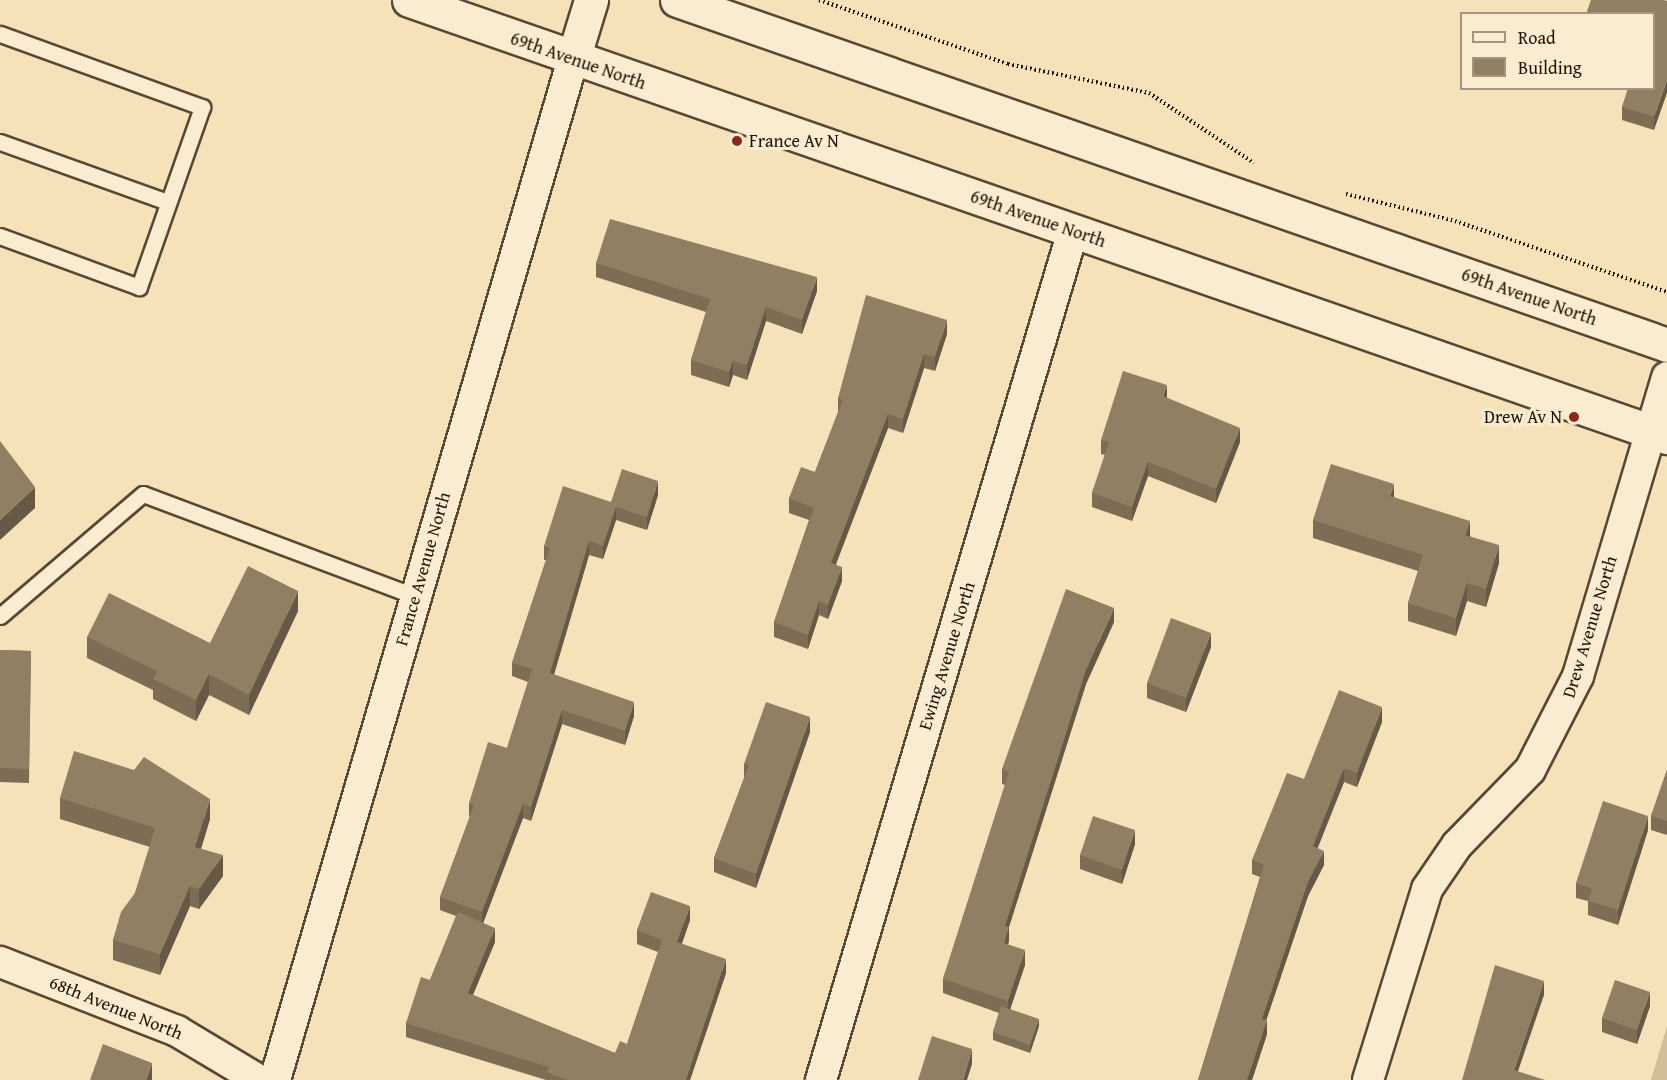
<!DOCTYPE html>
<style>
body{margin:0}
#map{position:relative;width:1667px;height:1080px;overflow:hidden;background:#f6e2b8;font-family:"Gentium Book Plus",serif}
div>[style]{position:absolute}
.green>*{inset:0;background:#d2bf9a}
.path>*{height:4px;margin-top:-2px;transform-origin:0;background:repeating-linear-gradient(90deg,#231307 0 1.5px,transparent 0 4.5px)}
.roads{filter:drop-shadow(2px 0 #584733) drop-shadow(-2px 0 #584733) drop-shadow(0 2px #584733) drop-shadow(0 -2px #584733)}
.lane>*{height:15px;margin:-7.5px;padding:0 7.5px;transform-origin:7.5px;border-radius:7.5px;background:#f9ecd1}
.street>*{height:30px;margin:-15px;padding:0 15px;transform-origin:15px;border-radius:15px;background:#f9ecd1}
.secondary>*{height:33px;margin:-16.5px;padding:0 16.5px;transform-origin:16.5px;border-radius:16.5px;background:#f9ecd1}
.wall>*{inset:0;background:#7d6d55}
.shaded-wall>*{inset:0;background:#665945}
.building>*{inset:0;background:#917f63}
.dots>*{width:16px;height:16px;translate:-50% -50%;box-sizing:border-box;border:3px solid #f9ecd1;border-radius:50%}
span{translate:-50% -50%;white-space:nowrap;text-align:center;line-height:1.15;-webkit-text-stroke:6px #f9ecd1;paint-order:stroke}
.street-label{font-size:18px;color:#231307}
.poi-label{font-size:18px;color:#231307}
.left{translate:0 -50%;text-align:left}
.right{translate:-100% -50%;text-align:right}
.legend{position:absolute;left:1460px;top:12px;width:195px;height:78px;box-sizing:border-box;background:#f9ecd1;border:2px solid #a39580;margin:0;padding:8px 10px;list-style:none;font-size:18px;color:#231307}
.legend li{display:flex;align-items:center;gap:12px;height:30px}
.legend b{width:30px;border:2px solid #a39580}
</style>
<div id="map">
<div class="green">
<i style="clip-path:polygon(1667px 1026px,1667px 1080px,1651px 1080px)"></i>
</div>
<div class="path">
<i style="left:819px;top:0;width:200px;rotate:18.7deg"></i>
<i style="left:1008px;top:64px;width:144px;rotate:11.6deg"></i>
<i style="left:1149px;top:93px;width:126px;rotate:33.7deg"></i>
<i style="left:1346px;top:194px;width:112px;rotate:13.9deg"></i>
<i style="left:1455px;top:221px;width:224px;rotate:18.5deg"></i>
</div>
<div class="roads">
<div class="lane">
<i style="left:0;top:34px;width:215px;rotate:19.9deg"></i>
<i style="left:202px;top:107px;width:191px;rotate:109.3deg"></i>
<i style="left:139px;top:287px;width:148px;rotate:-159.9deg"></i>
<i style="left:0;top:142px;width:178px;rotate:19.7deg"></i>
<i style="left:0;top:616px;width:188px;rotate:-40.5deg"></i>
<i style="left:143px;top:494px;width:290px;rotate:20.6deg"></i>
</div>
<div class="street">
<i style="left:0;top:962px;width:190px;rotate:21.3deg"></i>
<i style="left:177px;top:1031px;width:96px;rotate:30.9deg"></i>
<i style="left:275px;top:1080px;width:1064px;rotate:-73.73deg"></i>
<i style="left:821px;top:1080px;width:886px;rotate:-73.47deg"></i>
<i style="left:1368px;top:1080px;width:200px;rotate:-72.8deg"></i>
<i style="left:1427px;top:889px;width:53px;rotate:-55.7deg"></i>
<i style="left:1457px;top:845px;width:105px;rotate:-45.8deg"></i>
<i style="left:1530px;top:770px;width:106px;rotate:-62.9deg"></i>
<i style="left:1578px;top:676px;width:312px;rotate:-73.4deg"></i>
</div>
<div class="secondary">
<i style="left:409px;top:0;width:1332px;rotate:19.16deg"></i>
<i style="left:677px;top:0;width:1048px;rotate:19.21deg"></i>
<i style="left:573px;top:59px;width:62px;rotate:-73deg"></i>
</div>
</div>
<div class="wall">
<i style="clip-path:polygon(1664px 0,1654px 130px,1622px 120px,1622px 107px)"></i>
<i style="clip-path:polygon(596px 263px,817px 291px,802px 334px,766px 321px,747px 380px,733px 375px,729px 387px,691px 375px,691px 360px,706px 312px,596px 277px)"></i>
<i style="clip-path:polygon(947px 334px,935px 371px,924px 368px,903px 433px,888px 428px,836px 564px,842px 581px,828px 619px,819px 615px,808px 649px,774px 637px,774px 622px,809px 520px,789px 513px,789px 498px,815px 472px,838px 412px,838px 398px)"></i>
<i style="clip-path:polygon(1167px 398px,1240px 442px,1216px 503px,1148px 476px,1132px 521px,1092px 507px,1092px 493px,1105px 455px,1101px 454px,1101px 440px)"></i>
<i style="clip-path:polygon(658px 495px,647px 530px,616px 520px,603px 559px,589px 555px,554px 675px,634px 716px,625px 745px,562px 724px,531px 821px,523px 818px,483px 923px,495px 942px,473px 995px,615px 1053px,627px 1044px,658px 952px,637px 944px,637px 930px,690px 920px,682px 944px,726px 973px,690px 1080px,546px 1080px,406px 1037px,406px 1023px,430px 980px,456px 916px,440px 910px,440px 897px,470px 817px,469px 816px,469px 803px,507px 748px,528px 682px,512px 676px,512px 663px,546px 560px,544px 560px,544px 546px,611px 502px)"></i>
<i style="clip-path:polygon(1394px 497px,1470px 536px,1499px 563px,1486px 607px,1467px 601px,1456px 636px,1408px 621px,1408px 603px,1418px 571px,1313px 538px,1313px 520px)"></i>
<i style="clip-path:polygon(298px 611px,249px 715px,209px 695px,196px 721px,153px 699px,153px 690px,87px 658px,87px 637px,210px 643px)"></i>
<i style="clip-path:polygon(1114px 622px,1086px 684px,1009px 927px,1009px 941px,1008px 945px,1025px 965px,1010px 1009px,1039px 1026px,1030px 1053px,993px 1040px,993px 1032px,999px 1013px,943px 993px,943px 979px,1005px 785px,1002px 784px,1002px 769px)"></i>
<i style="clip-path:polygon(1211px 647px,1186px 712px,1147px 698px,1147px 683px)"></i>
<i style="clip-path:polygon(0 650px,31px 651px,29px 783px,0 782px)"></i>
<i style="clip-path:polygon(1382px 722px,1357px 787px,1344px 782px,1317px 848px,1324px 865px,1308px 896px,1266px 1020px,1267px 1034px,1252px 1080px,1198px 1080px,1260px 877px,1252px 874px,1252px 860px,1304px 779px)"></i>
<i style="clip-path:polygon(810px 732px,756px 888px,714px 872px,714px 858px,744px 778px,744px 764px)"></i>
<i style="clip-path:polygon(1667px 770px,1667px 835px,1651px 830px,1651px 816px)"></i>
<i style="clip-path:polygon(60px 798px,210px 819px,201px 849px,223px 876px,199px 909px,190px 906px,160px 975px,113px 960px,113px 940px,135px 893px,150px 847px,60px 819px)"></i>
<i style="clip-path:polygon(1648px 830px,1618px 925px,1588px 915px,1588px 901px,1576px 898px,1576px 883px)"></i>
<i style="clip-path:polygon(1135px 844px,1122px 884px,1080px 869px,1080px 855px)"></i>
<i style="clip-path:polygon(1650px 1006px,1637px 1044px,1602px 1032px,1602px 1018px)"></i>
</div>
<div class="shaded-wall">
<i style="clip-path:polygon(1667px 80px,1667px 93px,1654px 130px,1654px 117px)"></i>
<i style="clip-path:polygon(817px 277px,817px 291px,802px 334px,802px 320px)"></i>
<i style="clip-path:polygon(766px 307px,766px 321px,747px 380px,747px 365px)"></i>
<i style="clip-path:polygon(947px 320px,947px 334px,935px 371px,935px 357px)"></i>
<i style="clip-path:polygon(924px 354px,924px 368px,903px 433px,903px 419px)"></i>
<i style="clip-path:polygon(733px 361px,733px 375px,729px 387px,729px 372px)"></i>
<i style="clip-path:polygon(1167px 385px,1167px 399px,1163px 396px)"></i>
<i style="clip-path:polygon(888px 414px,888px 428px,831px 577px,831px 563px)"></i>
<i style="clip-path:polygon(1240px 428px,1240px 442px,1216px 503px,1216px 489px)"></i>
<i style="clip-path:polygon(1148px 462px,1148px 476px,1132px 521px,1132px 507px)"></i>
<i style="clip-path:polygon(658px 481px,658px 495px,647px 530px,647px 517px)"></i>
<i style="clip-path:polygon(1394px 484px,1394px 502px,1390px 496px)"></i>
<i style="clip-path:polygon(35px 487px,35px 508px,0 540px,0 520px)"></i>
<i style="clip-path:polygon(616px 507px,616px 520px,603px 559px,603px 546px)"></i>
<i style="clip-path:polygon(1470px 521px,1470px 538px,1465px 535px)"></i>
<i style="clip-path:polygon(589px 541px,589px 555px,550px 687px,550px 673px)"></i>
<i style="clip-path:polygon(1499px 545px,1499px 563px,1486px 607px,1486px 589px)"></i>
<i style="clip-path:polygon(842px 567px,842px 581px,828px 619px,828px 605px)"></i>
<i style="clip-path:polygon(1467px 583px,1467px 601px,1456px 636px,1456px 618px)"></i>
<i style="clip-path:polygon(298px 591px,298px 611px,249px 715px,249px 695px)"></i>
<i style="clip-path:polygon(819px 601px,819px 615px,808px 649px,808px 635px)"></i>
<i style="clip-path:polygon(1114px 608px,1114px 622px,1086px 684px,1007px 933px,1009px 927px,1009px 941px,1004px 957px,1005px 926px,1086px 670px)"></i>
<i style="clip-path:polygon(1211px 633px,1211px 647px,1186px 712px,1186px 698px)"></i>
<i style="clip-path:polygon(209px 674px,209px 695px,196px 721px,196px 700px)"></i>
<i style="clip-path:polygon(634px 702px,634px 716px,625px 745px,625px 731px)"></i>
<i style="clip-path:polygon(1382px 707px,1382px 722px,1357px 787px,1357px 773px)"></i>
<i style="clip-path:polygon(562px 710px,562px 724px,531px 821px,531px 807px)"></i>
<i style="clip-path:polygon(810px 717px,810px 732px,756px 888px,756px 874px)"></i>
<i style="clip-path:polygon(1344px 768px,1344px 782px,1313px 860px,1313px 846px)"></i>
<i style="clip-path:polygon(210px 799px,210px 819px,195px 868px,195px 847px)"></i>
<i style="clip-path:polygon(523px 804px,523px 818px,482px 926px,482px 912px)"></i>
<i style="clip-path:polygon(1648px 816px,1648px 830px,1618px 925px,1618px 910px)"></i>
<i style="clip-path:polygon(1135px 830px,1135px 844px,1122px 884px,1122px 870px)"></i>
<i style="clip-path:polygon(1324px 851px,1324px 865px,1308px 896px,1262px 1033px,1262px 1019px,1308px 882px)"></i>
<i style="clip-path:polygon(223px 855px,223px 876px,199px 909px,199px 889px)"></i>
<i style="clip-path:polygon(190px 886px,190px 906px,160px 975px,160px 954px)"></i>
<i style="clip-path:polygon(690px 906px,690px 920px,677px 956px,677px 942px)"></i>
<i style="clip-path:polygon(495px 928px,495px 942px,468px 1006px,468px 993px)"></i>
<i style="clip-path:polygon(1025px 950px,1025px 965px,1008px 1016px,1008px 1001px)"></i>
<i style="clip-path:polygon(726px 959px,726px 973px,690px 1080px,686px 1080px)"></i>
<i style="clip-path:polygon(1544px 981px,1544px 995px,1515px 1080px,1514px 1070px)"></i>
<i style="clip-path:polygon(1650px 992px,1650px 1006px,1637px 1044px,1637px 1030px)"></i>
<i style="clip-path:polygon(1039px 1019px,1039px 1026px,1030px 1053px,1030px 1045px)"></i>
<i style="clip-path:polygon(1267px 1020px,1267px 1034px,1252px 1080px,1247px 1080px)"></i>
<i style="clip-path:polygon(972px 1049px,972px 1064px,967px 1080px,963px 1080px)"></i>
<i style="clip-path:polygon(152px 1063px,152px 1080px,146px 1080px)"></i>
</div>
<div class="building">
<i style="clip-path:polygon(1591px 0,1664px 0,1667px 1px,1667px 80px,1654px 117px,1622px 107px,1628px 88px,1653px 88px,1653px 14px,1586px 14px)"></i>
<i style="clip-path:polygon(610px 219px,817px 277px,802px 320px,766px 307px,747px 365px,733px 361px,729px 372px,691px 360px,710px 299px,596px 263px)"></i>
<i style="clip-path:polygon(866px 295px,947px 320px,935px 357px,924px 354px,903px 419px,888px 414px,831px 563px,842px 567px,828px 605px,819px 601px,808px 635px,774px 622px,814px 508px,789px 498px,801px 467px,815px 472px,843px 400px,838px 398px)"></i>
<i style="clip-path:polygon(1123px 371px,1167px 385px,1163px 396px,1240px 428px,1216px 489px,1148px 462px,1132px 507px,1092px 493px,1109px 442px,1101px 440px)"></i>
<i style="clip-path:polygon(0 441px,35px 487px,0 520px)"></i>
<i style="clip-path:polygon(1331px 464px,1394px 484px,1390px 496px,1470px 521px,1465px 535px,1499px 545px,1486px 589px,1467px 583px,1456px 618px,1408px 603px,1423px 555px,1313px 520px)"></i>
<i style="clip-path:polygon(622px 469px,658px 481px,647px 517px,616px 507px,603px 546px,589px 541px,550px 673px,634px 702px,625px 731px,562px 710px,531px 807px,523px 804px,482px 912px,440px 897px,474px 805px,469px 803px,488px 742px,507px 748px,532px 669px,512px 663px,550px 548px,544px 546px,563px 486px,611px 502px)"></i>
<i style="clip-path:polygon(248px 566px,298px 591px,249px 695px,209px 674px,196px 700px,153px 679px,157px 671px,87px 637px,109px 593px,210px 643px)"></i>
<i style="clip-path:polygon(1066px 589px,1114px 608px,1086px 670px,1005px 926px,1009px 927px,1004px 943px,1025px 950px,1008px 1001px,943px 979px,1009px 772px,1002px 769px)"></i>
<i style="clip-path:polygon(1171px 618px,1211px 633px,1186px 698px,1147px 683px)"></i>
<i style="clip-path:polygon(0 650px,31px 651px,29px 769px,0 768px)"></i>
<i style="clip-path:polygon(1339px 690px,1382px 707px,1357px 773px,1344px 768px,1313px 846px,1324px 851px,1308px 882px,1262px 1019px,1267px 1020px,1247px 1080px,1198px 1080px,1264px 865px,1252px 860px,1287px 773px,1304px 779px)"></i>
<i style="clip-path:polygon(766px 702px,810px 717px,756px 874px,714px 858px,749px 765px,744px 764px)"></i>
<i style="clip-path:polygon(74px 751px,134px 770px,144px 757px,210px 799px,195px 847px,223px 855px,199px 889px,190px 886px,160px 954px,113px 940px,121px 912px,135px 893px,155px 828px,60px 798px)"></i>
<i style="clip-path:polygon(1667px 770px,1667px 821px,1651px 816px)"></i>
<i style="clip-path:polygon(1603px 801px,1648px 816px,1618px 910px,1588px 901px,1592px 889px,1576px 883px)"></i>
<i style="clip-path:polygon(1093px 816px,1135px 830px,1122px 870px,1080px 855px)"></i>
<i style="clip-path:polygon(651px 892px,690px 906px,677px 942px,726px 959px,686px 1080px,567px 1080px,547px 1072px,549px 1067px,406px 1023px,421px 977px,430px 980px,458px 912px,495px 928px,468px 993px,615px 1053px,620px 1041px,627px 1044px,662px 940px,637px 930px)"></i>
<i style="clip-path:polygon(1495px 965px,1544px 981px,1514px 1070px,1545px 1080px,1462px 1080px)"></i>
<i style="clip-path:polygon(1615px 980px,1650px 992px,1637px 1030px,1602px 1018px)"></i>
<i style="clip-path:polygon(1001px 1006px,1039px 1019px,1030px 1045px,993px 1032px)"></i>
<i style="clip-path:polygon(932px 1036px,972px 1049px,963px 1080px,918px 1080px)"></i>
<i style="clip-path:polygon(103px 1044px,152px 1063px,146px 1080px,90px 1080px)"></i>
</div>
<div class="dots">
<i style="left:737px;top:141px;background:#8f2418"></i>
<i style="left:1574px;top:417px;background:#8f2418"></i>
</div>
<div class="street-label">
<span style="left:578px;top:61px;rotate:19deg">69th Avenue North</span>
<span style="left:1038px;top:219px;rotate:19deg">69th Avenue North</span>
<span style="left:1529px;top:297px;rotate:19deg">69th Avenue North</span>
<span style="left:423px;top:569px;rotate:-74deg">France Avenue North</span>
<span style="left:1590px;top:627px;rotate:-73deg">Drew Avenue North</span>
<span style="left:947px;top:656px;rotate:-73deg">Ewing Avenue North</span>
<span style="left:116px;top:1008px;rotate:22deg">68th Avenue North</span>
</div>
<div class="poi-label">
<span class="left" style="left:749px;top:141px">France Av N</span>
<span class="right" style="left:1562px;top:417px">Drew Av N</span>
</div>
<ul class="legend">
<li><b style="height:8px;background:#f9ecd1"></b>Road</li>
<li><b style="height:16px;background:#917f63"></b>Building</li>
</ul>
</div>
